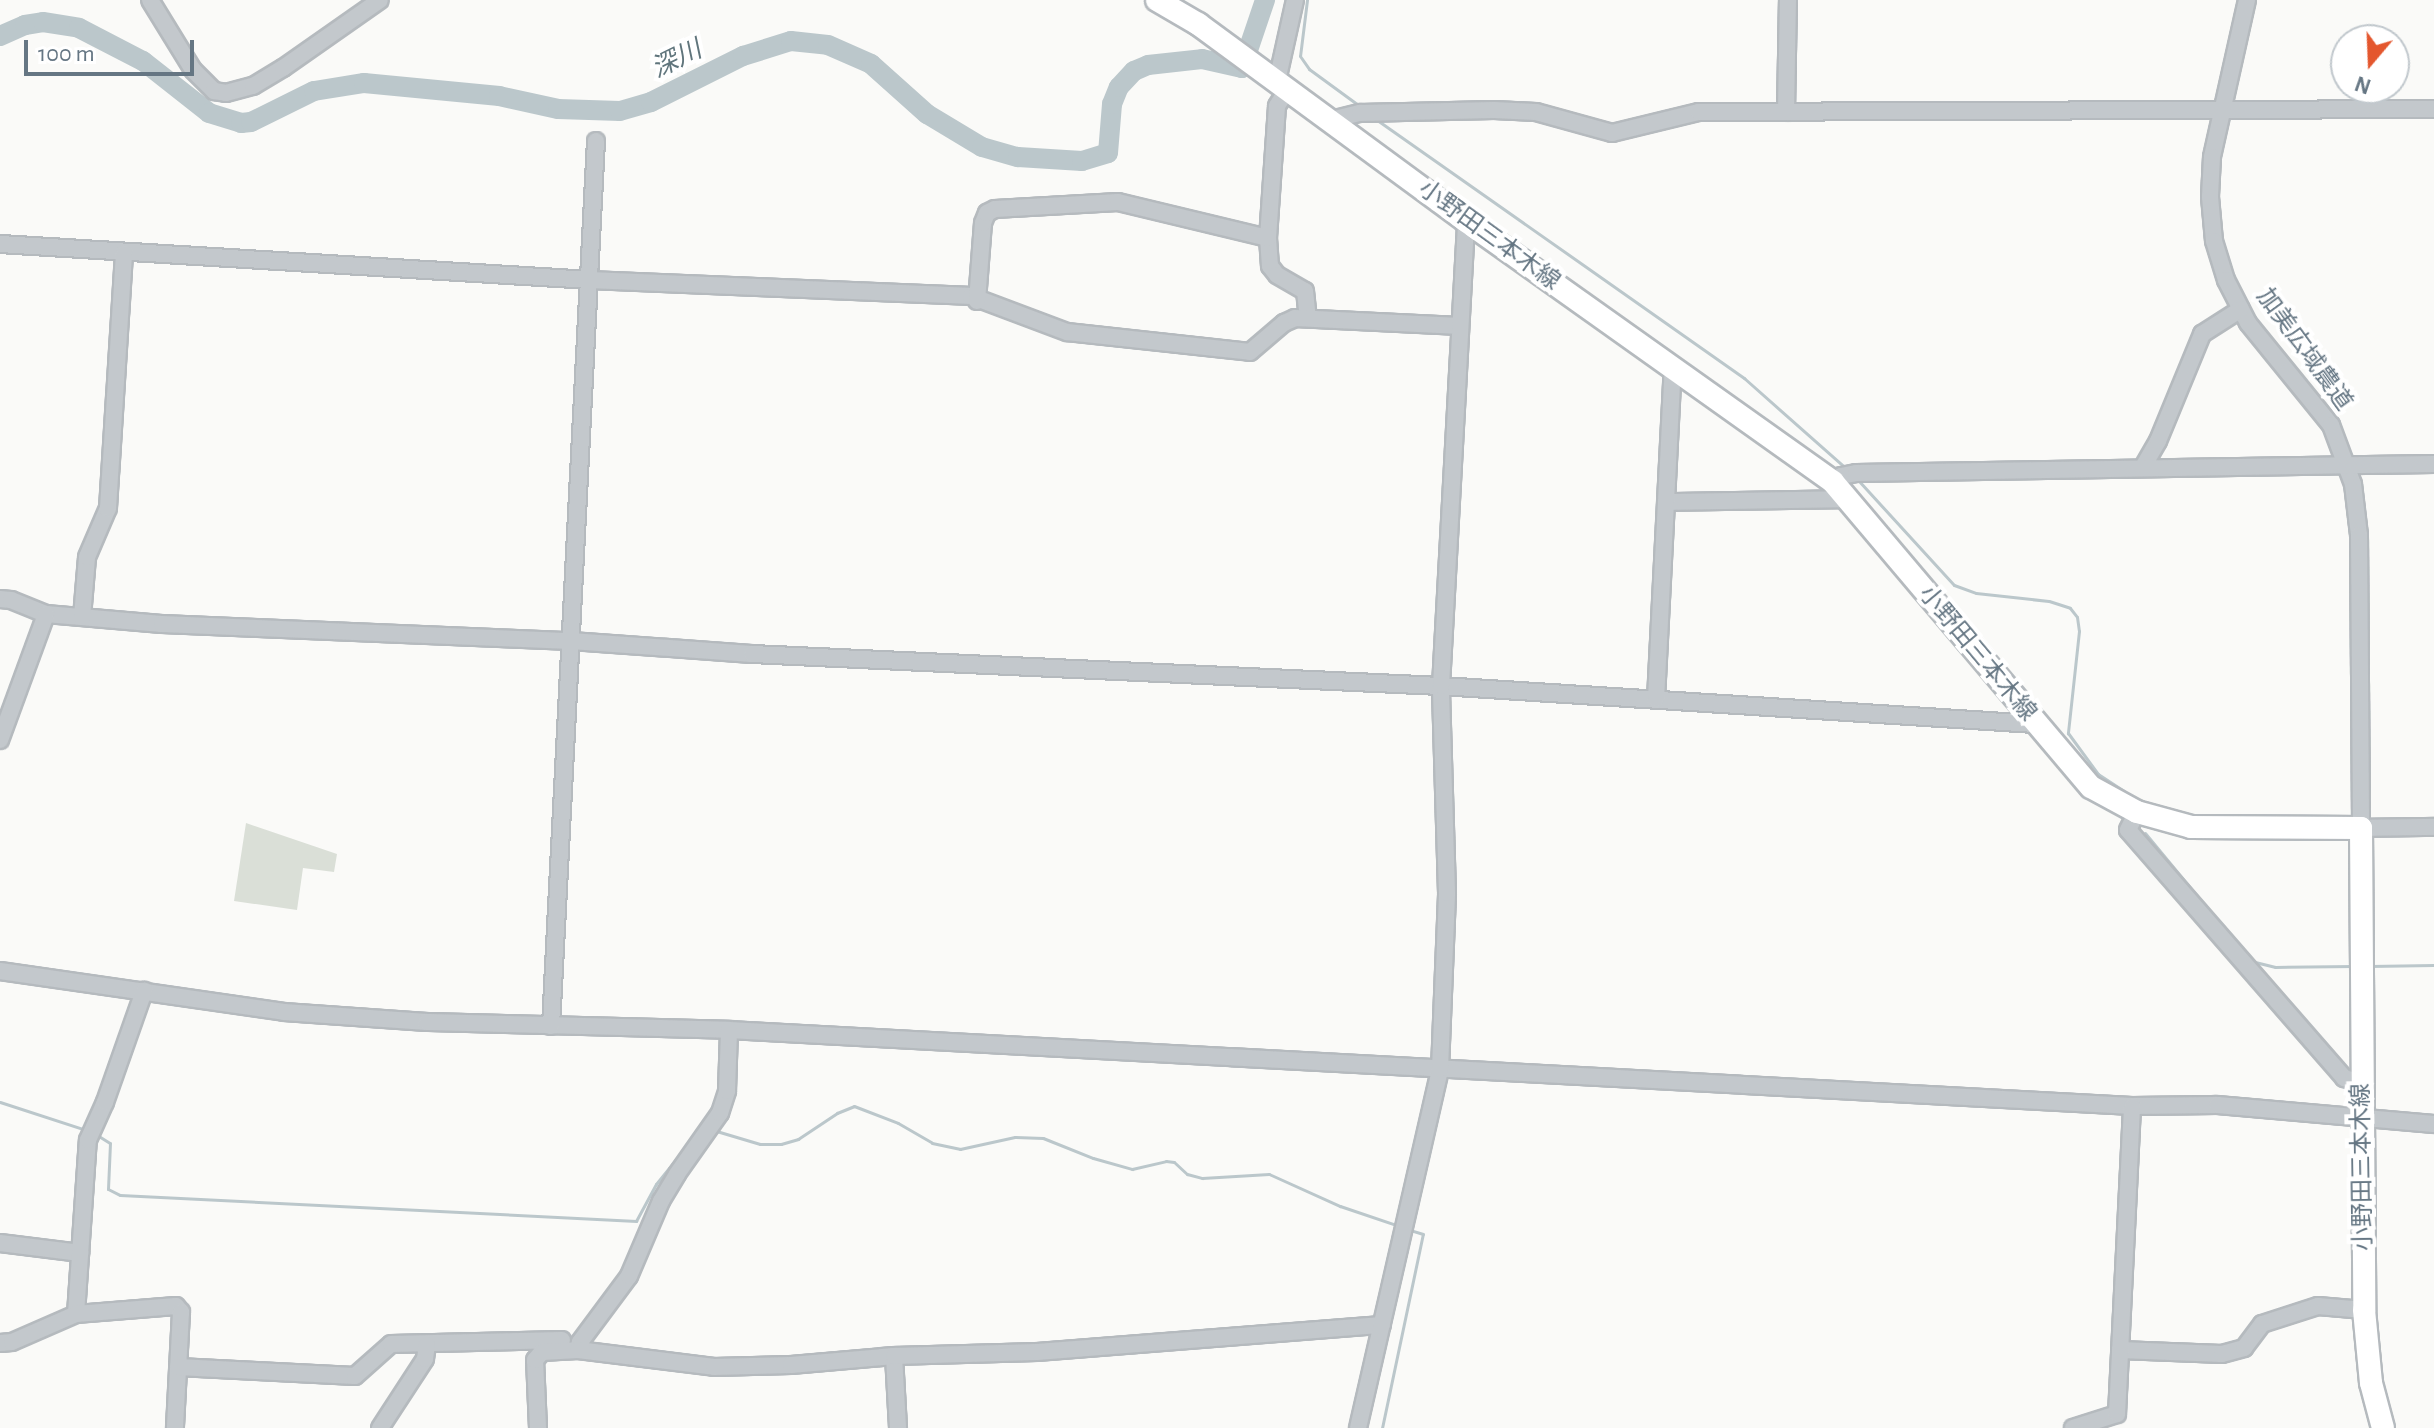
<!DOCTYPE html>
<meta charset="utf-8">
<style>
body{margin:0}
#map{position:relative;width:2434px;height:1428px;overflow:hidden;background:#fafaf8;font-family:"Alegreya Sans","Noto Sans JP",sans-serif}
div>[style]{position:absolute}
.green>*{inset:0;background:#dadfd7}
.stream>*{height:3px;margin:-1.5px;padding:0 1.5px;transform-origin:1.5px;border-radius:1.5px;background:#bbc7cb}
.river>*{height:20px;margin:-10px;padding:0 10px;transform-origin:10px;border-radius:10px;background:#bbc7cb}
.roads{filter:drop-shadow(2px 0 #b5babe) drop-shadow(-2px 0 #b5babe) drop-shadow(0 2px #b5babe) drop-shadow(0 -2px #b5babe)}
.minor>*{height:16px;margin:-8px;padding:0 8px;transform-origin:8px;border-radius:8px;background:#c3c8cc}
.major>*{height:22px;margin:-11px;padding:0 11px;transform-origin:11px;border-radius:11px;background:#fff}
span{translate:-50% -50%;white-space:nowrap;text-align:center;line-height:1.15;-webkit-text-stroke:8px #fff;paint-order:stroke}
.street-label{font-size:24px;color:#657683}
.water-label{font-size:26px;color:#60757c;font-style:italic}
.north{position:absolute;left:2330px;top:24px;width:80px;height:80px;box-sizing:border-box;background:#fff;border:2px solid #c1c8cd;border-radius:50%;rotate:199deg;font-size:22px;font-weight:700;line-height:32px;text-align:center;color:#657683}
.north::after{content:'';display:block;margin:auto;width:28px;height:36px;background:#e4572e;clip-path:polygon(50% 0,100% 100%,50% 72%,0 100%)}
.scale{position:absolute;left:24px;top:40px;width:170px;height:36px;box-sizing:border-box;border:4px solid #657683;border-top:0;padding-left:10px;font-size:24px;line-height:28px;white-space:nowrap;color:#657683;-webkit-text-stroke:6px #fff;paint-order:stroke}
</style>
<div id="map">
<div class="green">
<i style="clip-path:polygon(246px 823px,337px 854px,334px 872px,303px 868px,297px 910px,234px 901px)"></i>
</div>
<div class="stream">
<i style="left:1307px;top:0;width:56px;rotate:97.1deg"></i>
<i style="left:1300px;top:56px;width:16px;rotate:55deg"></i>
<i style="left:1309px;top:69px;width:64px;rotate:36.2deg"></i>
<i style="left:1377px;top:120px;width:449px;rotate:35.1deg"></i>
<i style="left:1744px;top:378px;width:137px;rotate:41.5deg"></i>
<i style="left:1858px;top:480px;width:142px;rotate:47.6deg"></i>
<i style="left:1954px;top:585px;width:23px;rotate:20deg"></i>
<i style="left:1976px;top:593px;width:73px;rotate:6.3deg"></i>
<i style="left:2049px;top:601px;width:22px;rotate:18deg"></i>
<i style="left:2070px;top:608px;width:11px;rotate:52deg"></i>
<i style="left:2077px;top:617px;width:14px;rotate:82deg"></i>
<i style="left:2079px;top:631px;width:103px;rotate:96.2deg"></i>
<i style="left:2068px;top:733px;width:51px;rotate:53.8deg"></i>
<i style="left:2098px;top:774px;width:31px;rotate:33deg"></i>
<i style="left:2145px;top:833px;width:119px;rotate:50.4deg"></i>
<i style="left:2251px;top:961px;width:25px;rotate:14deg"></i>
<i style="left:2275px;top:967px;width:79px;rotate:-0.7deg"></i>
<i style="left:2370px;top:966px;width:64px;rotate:-0.9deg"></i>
<i style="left:0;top:1102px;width:90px;rotate:18deg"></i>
<i style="left:713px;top:1130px;width:49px;rotate:16.6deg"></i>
<i style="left:760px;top:1144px;width:21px"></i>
<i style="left:781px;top:1144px;width:18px;rotate:-16deg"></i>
<i style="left:798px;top:1139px;width:47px;rotate:-33.7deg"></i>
<i style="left:837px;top:1113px;width:18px;rotate:-22deg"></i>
<i style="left:854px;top:1106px;width:47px;rotate:21.1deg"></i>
<i style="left:898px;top:1123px;width:39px;rotate:30deg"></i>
<i style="left:932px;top:1143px;width:29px;rotate:12deg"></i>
<i style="left:960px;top:1149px;width:56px;rotate:-12.3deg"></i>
<i style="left:1015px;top:1137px;width:28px;rotate:2deg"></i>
<i style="left:1043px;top:1138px;width:54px;rotate:21.8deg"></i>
<i style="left:1093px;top:1158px;width:41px;rotate:15.8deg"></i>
<i style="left:1132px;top:1169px;width:35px;rotate:-13deg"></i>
<i style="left:1166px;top:1161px;width:8px;rotate:7deg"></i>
<i style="left:1174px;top:1162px;width:18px;rotate:43deg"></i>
<i style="left:1187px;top:1174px;width:16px;rotate:15deg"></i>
<i style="left:1202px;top:1178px;width:67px;rotate:-3.4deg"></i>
<i style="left:1269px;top:1174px;width:78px;rotate:24.3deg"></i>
<i style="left:1340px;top:1206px;width:62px;rotate:18.7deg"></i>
<i style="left:97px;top:1135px;width:15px;rotate:32deg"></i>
<i style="left:110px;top:1143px;width:46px;rotate:92.5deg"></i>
<i style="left:108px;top:1189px;width:13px;rotate:27deg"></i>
<i style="left:120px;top:1195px;width:517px;rotate:2.88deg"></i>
<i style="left:636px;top:1221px;width:42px;rotate:-61.6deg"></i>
<i style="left:656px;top:1184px;width:65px;rotate:-51.2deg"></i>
<i style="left:1382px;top:1428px;width:198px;rotate:-78.1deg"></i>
<i style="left:1423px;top:1234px;width:14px;rotate:-163deg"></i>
</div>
<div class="river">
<i style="left:0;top:36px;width:27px;rotate:-24deg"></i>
<i style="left:25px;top:25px;width:18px;rotate:-9deg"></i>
<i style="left:43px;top:22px;width:36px;rotate:9deg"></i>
<i style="left:79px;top:28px;width:72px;rotate:27.3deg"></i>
<i style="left:143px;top:61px;width:84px;rotate:38.2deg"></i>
<i style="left:209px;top:113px;width:34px;rotate:17deg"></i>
<i style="left:241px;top:123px;width:10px;rotate:-6deg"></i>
<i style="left:251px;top:122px;width:70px;rotate:-26.2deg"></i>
<i style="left:314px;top:91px;width:51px;rotate:-9.1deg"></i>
<i style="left:364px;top:83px;width:136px;rotate:5.5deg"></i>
<i style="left:499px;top:96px;width:60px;rotate:12.4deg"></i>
<i style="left:558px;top:109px;width:62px;rotate:1.8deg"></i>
<i style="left:620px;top:111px;width:32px;rotate:-16deg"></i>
<i style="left:651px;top:102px;width:103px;rotate:-26.6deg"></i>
<i style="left:743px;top:56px;width:50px;rotate:-17.4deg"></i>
<i style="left:791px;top:41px;width:37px;rotate:6deg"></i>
<i style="left:828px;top:45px;width:47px;rotate:23.8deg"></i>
<i style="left:871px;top:64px;width:75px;rotate:41.8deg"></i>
<i style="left:927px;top:114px;width:64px;rotate:31deg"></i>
<i style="left:982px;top:147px;width:37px;rotate:16deg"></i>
<i style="left:1018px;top:157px;width:64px;rotate:3.6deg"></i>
<i style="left:1082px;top:161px;width:27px;rotate:-17deg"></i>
<i style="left:1108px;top:153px;width:49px;rotate:-85.3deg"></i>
<i style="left:1112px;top:104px;width:18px;rotate:-68deg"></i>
<i style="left:1119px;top:87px;width:22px;rotate:-47deg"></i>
<i style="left:1134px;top:71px;width:15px;rotate:-23deg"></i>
<i style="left:1148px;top:65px;width:54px;rotate:-6.3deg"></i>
<i style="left:1202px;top:59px;width:41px;rotate:12.7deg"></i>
<i style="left:1242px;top:68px;width:72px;rotate:-71.3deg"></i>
</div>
<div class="roads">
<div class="minor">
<i style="left:150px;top:0;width:82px;rotate:58.4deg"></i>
<i style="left:193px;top:70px;width:30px;rotate:45deg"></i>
<i style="left:214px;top:91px;width:12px;rotate:9deg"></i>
<i style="left:226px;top:93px;width:28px;rotate:-15deg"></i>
<i style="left:253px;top:86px;width:35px;rotate:-31deg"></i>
<i style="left:283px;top:68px;width:118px;rotate:-35deg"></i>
<i style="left:2247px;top:0;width:161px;rotate:102.6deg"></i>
<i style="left:2212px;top:157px;width:40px;rotate:92.9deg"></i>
<i style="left:2210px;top:197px;width:44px;rotate:84.8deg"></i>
<i style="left:2214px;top:241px;width:41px;rotate:72.9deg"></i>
<i style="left:2226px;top:280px;width:48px;rotate:62.9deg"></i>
<i style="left:2248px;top:323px;width:132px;rotate:50.9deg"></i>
<i style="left:2331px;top:425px;width:63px;rotate:69.6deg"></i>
<i style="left:2353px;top:484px;width:51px;rotate:83.3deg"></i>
<i style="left:2359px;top:535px;width:293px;rotate:89.6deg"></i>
<i style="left:2361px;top:828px;width:73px;rotate:-0.8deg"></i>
<i style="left:1277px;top:81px;width:83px;rotate:-77.5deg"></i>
<i style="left:1287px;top:90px;width:19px;rotate:122deg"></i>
<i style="left:1277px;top:106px;width:132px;rotate:93.9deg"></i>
<i style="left:1268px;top:238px;width:28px;rotate:86deg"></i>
<i style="left:1270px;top:266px;width:11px;rotate:52deg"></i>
<i style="left:1277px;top:275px;width:32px;rotate:30deg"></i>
<i style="left:1305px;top:291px;width:27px;rotate:84deg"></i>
<i style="left:1786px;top:112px;width:112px;rotate:-89deg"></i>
<i style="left:1331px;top:120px;width:30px;rotate:-14deg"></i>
<i style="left:1360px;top:113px;width:134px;rotate:-1.3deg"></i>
<i style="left:1494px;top:110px;width:42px;rotate:2.7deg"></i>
<i style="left:1536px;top:112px;width:79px;rotate:15.4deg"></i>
<i style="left:1612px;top:133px;width:89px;rotate:-13.6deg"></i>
<i style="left:1699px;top:112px;width:735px;rotate:-0.23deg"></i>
<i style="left:0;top:244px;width:592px;rotate:3.49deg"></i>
<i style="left:591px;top:280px;width:380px;rotate:2.4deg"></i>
<i style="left:971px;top:296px;width:103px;rotate:20.6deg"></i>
<i style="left:1067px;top:332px;width:184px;rotate:6.2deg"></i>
<i style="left:1250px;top:352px;width:45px;rotate:-40.5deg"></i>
<i style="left:1284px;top:323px;width:12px;rotate:-24deg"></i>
<i style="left:1295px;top:318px;width:165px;rotate:2.8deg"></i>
<i style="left:977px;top:301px;width:78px;rotate:-85.6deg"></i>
<i style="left:983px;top:223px;width:11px;rotate:-68deg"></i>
<i style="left:987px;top:213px;width:9px;rotate:-27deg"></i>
<i style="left:995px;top:209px;width:123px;rotate:-3.3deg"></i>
<i style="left:1118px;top:202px;width:154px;rotate:13.5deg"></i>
<i style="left:2143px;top:467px;width:30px;rotate:-60deg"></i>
<i style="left:2158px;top:441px;width:116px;rotate:-67.6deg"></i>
<i style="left:2202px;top:334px;width:46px;rotate:-32.7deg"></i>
<i style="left:1833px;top:482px;width:10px;rotate:-37deg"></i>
<i style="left:1841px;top:476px;width:15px;rotate:-11deg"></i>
<i style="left:1856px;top:473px;width:578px;rotate:-0.89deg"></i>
<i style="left:1667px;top:502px;width:181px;rotate:-0.9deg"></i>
<i style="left:0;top:599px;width:11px;rotate:5deg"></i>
<i style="left:11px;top:600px;width:38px;rotate:22deg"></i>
<i style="left:46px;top:614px;width:116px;rotate:4.9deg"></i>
<i style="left:162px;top:624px;width:409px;rotate:2.4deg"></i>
<i style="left:571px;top:641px;width:181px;rotate:4.1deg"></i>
<i style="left:752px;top:654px;width:690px;rotate:2.66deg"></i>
<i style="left:1441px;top:686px;width:595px;rotate:3.66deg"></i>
<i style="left:82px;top:617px;width:60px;rotate:-85.2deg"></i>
<i style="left:87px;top:557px;width:53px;rotate:-66.8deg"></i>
<i style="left:108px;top:508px;width:255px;rotate:-86.4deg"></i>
<i style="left:1656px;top:699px;width:332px;rotate:-87.1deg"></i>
<i style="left:0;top:740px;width:134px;rotate:-69.9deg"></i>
<i style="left:2137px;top:812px;width:20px;rotate:117deg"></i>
<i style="left:2128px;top:830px;width:329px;rotate:48.9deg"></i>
<i style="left:2344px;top:1078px;width:19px;rotate:16deg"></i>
<i style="left:0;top:971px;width:287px;rotate:8.2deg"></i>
<i style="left:284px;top:1012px;width:143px;rotate:4deg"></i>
<i style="left:427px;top:1022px;width:302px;rotate:1.5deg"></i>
<i style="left:729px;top:1030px;width:1405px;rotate:3.1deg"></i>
<i style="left:2132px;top:1106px;width:85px;rotate:-0.7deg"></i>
<i style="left:2217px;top:1105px;width:218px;rotate:5deg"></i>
<i style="left:551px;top:1026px;width:886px;rotate:-87.09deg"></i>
<i style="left:0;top:1243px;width:81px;rotate:7.1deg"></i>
<i style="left:76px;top:1314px;width:174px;rotate:-86.1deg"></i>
<i style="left:88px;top:1140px;width:42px;rotate:-65.9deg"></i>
<i style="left:105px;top:1102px;width:118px;rotate:-70.6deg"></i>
<i style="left:0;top:1343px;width:12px;rotate:-5deg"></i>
<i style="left:12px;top:1342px;width:70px;rotate:-23.6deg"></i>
<i style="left:76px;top:1314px;width:100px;rotate:-4.6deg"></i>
<i style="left:176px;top:1306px;width:8px;rotate:50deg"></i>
<i style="left:181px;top:1312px;width:116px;rotate:93deg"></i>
<i style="left:578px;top:1350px;width:8px;rotate:-76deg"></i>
<i style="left:580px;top:1342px;width:82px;rotate:-53.4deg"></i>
<i style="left:629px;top:1276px;width:82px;rotate:-66.9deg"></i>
<i style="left:661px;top:1201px;width:31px;rotate:-59deg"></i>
<i style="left:677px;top:1174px;width:75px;rotate:-54.8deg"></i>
<i style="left:720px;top:1113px;width:23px;rotate:-72deg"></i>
<i style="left:727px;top:1091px;width:61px;rotate:-88.1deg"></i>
<i style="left:2120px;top:1350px;width:102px;rotate:2.2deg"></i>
<i style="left:2222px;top:1354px;width:23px;rotate:-15deg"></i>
<i style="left:2244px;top:1348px;width:30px;rotate:-53deg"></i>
<i style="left:2262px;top:1324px;width:59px;rotate:-17.8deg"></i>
<i style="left:2318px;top:1306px;width:46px;rotate:5deg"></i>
<i style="left:894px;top:1356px;width:72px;rotate:86.8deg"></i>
<i style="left:178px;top:1367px;width:177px;rotate:2.9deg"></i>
<i style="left:355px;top:1376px;width:48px;rotate:-41.6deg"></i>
<i style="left:391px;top:1344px;width:171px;rotate:-1.3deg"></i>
<i style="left:380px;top:1428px;width:82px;rotate:-56.9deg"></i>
<i style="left:425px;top:1359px;width:14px;rotate:-82deg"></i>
<i style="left:538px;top:1428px;width:68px;rotate:-92.5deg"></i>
<i style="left:535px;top:1360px;width:11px;rotate:-49deg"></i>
<i style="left:542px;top:1352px;width:36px;rotate:-3deg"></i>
<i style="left:578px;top:1350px;width:137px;rotate:7.1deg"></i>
<i style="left:714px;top:1367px;width:77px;rotate:-1.5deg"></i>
<i style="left:791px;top:1365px;width:103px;rotate:-5deg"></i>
<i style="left:894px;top:1356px;width:143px;rotate:-1.6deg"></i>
<i style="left:1037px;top:1352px;width:346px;rotate:-4.5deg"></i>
<i style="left:1358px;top:1428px;width:368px;rotate:-77.1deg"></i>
<i style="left:1440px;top:1069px;width:176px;rotate:-87.7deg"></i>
<i style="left:1447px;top:893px;width:207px;rotate:-91.7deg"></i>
<i style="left:1441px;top:686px;width:466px;rotate:-86.9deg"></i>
<i style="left:2073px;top:1428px;width:46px;rotate:-17.7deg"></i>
<i style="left:2117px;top:1414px;width:308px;rotate:-87.2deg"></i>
</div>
<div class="major">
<i style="left:1157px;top:0;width:48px;rotate:30.3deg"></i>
<i style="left:1198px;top:24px;width:333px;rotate:36.3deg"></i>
<i style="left:1466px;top:221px;width:450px;rotate:35.4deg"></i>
<i style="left:1833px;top:482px;width:399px;rotate:49.8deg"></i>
<i style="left:2091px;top:787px;width:52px;rotate:28.5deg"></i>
<i style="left:2137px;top:812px;width:56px;rotate:15.5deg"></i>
<i style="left:2191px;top:827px;width:170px;rotate:0.3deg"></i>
<i style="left:2361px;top:828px;width:482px;rotate:89.6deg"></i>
<i style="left:2364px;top:1310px;width:73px;rotate:84.5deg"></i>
<i style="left:2371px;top:1383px;width:47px;rotate:75.1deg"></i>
</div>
</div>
<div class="street-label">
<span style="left:1489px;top:236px;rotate:36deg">小野田三本木線</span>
<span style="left:2304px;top:350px;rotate:54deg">加美広域農道</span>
<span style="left:1977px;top:654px;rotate:50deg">小野田三本木線</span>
<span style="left:2363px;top:1167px;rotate:-91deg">小野田三本木線</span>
</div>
<div class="water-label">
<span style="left:677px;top:60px;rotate:-26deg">深川</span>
</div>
<div class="north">N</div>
<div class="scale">100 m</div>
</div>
